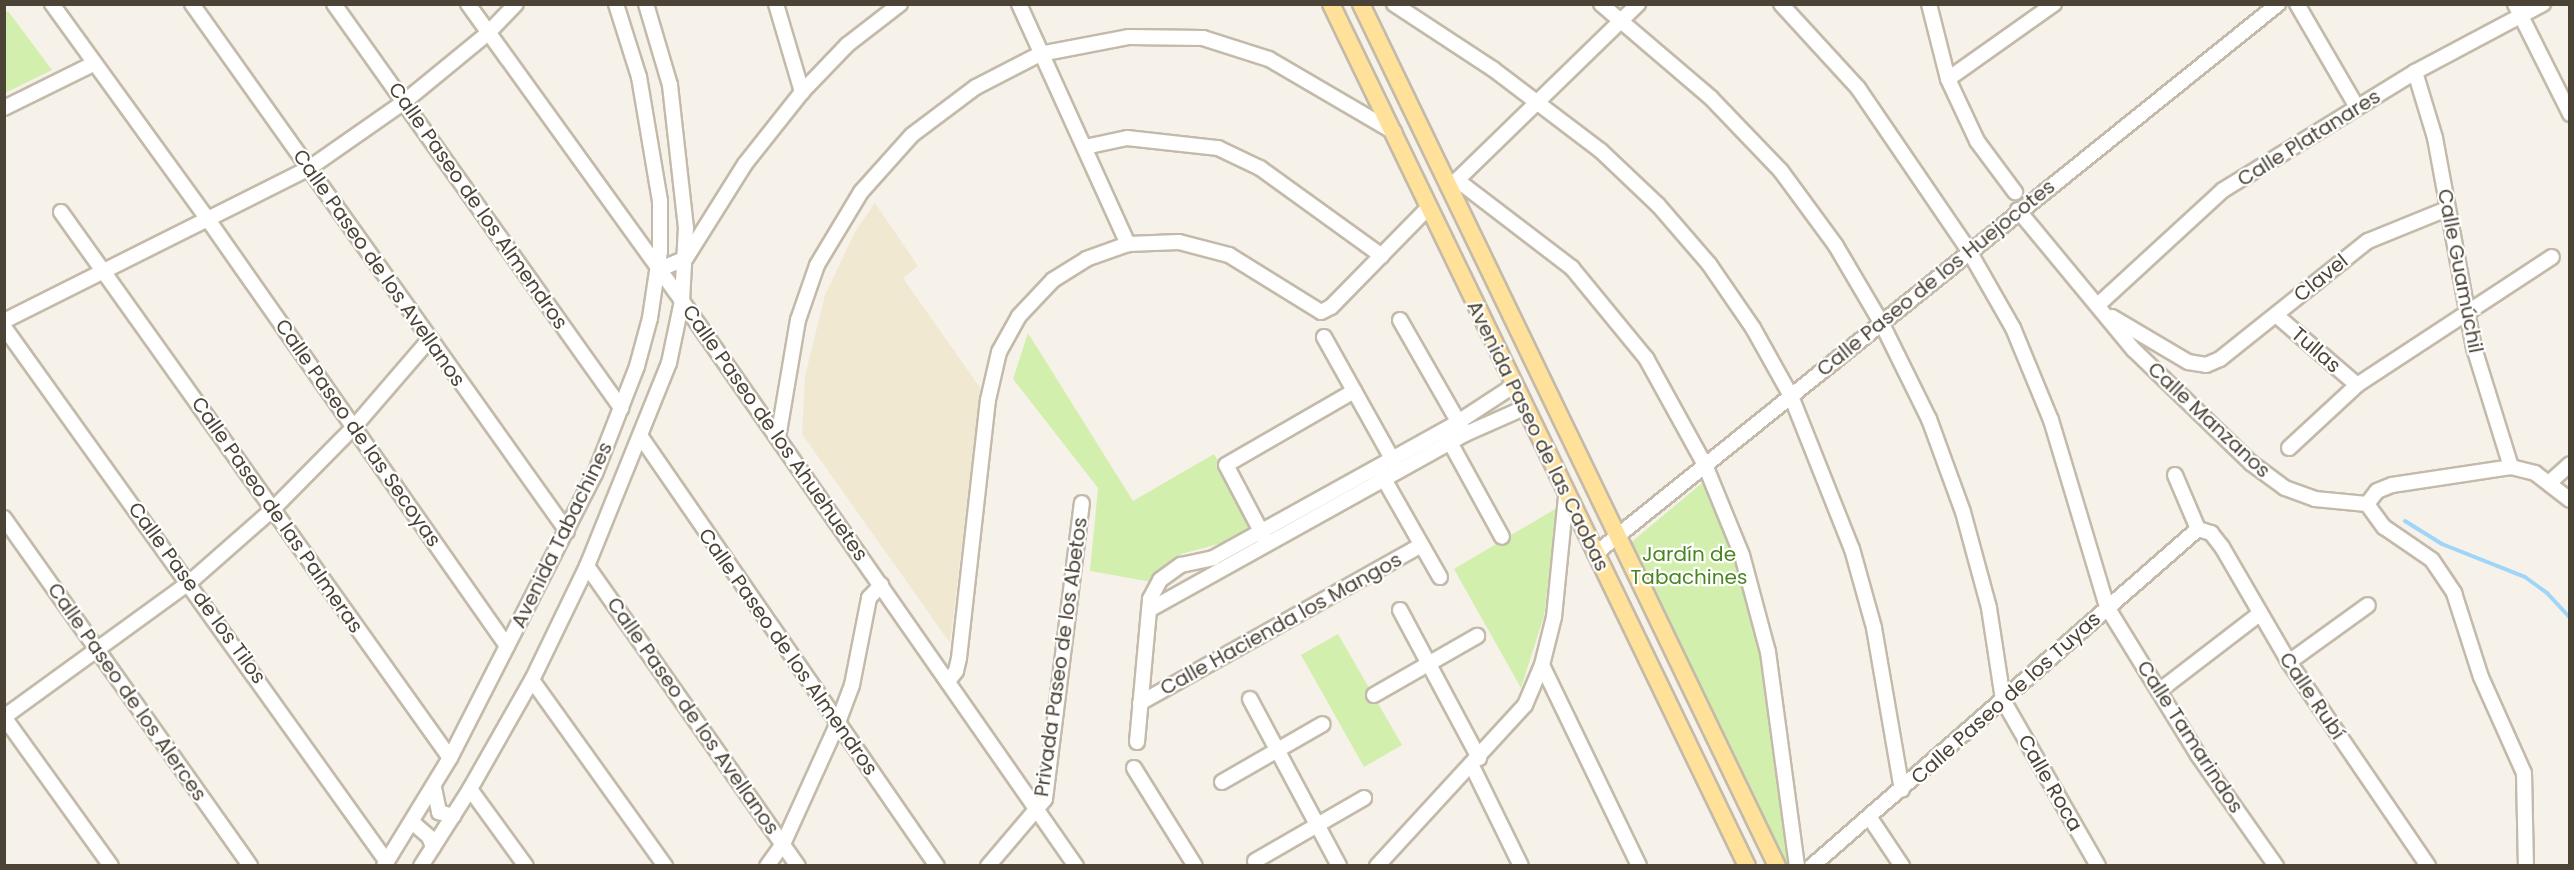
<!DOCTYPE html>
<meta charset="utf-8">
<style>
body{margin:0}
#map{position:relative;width:2574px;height:870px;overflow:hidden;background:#f6f2e9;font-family:Poppins,sans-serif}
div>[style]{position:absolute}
.education>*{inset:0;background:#f1e8d1}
.green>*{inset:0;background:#d2efad}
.stream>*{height:4px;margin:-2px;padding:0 2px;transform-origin:2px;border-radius:2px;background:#9fd5f9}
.roads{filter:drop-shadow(2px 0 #c3baaa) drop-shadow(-2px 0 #c3baaa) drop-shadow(0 2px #c3baaa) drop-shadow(0 -2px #c3baaa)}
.minor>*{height:14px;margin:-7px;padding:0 7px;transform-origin:7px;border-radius:7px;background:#fff}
.major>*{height:16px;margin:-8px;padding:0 8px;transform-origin:8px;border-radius:8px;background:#ffe199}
span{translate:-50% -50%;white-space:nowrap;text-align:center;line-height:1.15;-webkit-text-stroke:4.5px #fff;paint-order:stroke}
.street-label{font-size:20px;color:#4b4336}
.park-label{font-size:20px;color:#488521}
.frame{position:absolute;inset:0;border:6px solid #4b4336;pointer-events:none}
</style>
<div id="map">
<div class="education">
<i style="clip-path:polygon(875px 203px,918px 266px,903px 278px,981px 389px,950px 643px,802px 434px,805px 376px,825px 295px,855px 232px)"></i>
</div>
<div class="green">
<i style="clip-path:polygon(8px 11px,52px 70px,5px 93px,4px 13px)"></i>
<i style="clip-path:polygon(1028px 333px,1133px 501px,1214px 454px,1255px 527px,1230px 541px,1181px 554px,1152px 582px,1090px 571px,1098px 488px,1013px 379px)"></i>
<i style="clip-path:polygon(1702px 483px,1734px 557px,1762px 653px,1792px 862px,1788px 865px,1782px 865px,1629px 544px)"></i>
<i style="clip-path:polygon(1557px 508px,1544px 616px,1521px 688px,1454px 569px)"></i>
<i style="clip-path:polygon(1338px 634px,1402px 745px,1364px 767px,1301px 655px)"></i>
</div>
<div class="stream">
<i style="left:2405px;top:521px;width:44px;rotate:31.9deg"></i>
<i style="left:2442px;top:544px;width:89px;rotate:21.7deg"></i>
<i style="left:2525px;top:577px;width:27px;rotate:36deg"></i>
<i style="left:2547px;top:593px;width:34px;rotate:47deg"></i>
</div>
<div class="roads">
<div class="minor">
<i style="left:52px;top:4px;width:268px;rotate:54.1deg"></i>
<i style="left:209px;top:221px;width:519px;rotate:54.96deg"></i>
<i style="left:192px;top:4px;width:647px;rotate:54.57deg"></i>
<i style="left:334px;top:4px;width:496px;rotate:54.6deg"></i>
<i style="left:468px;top:4px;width:366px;rotate:54.2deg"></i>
<i style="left:682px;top:301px;width:689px;rotate:55.11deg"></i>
<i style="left:776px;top:4px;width:92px;rotate:73.5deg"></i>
<i style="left:1019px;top:4px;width:264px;rotate:65.6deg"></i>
<i style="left:1394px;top:4px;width:118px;rotate:33.3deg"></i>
<i style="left:1493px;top:69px;width:136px;rotate:37.2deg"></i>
<i style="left:1601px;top:151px;width:79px;rotate:43.5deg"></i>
<i style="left:1658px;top:205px;width:78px;rotate:49.2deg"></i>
<i style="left:1709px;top:264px;width:78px;rotate:55.5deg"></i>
<i style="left:1753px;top:328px;width:78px;rotate:60.8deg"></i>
<i style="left:1791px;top:396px;width:165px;rotate:68.3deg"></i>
<i style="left:1852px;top:549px;width:82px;rotate:74.4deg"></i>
<i style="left:1874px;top:628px;width:164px;rotate:80.2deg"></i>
<i style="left:1601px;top:4px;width:145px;rotate:40.5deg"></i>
<i style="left:1711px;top:98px;width:101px;rotate:46.2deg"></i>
<i style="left:1781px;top:171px;width:93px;rotate:53.7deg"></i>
<i style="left:1836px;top:246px;width:91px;rotate:59.5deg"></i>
<i style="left:1882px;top:324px;width:106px;rotate:63.7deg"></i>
<i style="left:1929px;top:419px;width:99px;rotate:69.9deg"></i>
<i style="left:1963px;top:512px;width:99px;rotate:74.8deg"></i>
<i style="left:1989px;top:608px;width:93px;rotate:81.3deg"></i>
<i style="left:2003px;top:700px;width:191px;rotate:60.2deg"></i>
<i style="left:1781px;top:4px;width:114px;rotate:47.5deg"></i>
<i style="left:1858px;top:88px;width:197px;rotate:55.7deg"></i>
<i style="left:1969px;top:251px;width:89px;rotate:60.3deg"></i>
<i style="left:2013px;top:328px;width:100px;rotate:67.6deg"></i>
<i style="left:2051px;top:420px;width:195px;rotate:73.3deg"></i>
<i style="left:2107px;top:607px;width:174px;rotate:58.4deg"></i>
<i style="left:2198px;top:755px;width:136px;rotate:54.9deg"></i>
<i style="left:1929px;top:4px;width:77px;rotate:75.8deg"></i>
<i style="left:1948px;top:79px;width:68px;rotate:64.9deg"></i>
<i style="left:1977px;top:141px;width:64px;rotate:53.3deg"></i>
<i style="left:2297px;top:4px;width:119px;rotate:59.8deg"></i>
<i style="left:2515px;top:4px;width:123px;rotate:63.4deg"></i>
<i style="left:2415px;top:72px;width:69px;rotate:73.1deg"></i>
<i style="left:2435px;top:138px;width:214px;rotate:79.5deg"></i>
<i style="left:2474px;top:348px;width:125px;rotate:72.7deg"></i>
<i style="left:1948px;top:79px;width:130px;rotate:-35.3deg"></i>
<i style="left:4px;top:108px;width:99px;rotate:-26.3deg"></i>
<i style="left:1085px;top:147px;width:43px;rotate:-12.1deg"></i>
<i style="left:1127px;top:138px;width:92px;rotate:6.3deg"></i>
<i style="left:1218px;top:148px;width:47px;rotate:25.5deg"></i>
<i style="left:1260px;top:168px;width:150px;rotate:35.8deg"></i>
<i style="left:1457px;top:180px;width:145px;rotate:37.4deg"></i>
<i style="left:1572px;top:268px;width:117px;rotate:50.6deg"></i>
<i style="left:1646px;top:358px;width:122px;rotate:61.1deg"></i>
<i style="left:1705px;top:465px;width:97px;rotate:67.7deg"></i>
<i style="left:1742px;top:555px;width:100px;rotate:75deg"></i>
<i style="left:1768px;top:652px;width:216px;rotate:82.3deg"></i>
<i style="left:1452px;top:185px;width:260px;rotate:-44.2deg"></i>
<i style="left:2018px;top:210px;width:182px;rotate:50.4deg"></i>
<i style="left:2134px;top:350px;width:163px;rotate:44deg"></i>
<i style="left:2251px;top:463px;width:42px;rotate:36.3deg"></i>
<i style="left:2285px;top:488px;width:32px;rotate:20deg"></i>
<i style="left:2315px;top:499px;width:52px;rotate:5.5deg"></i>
<i style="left:61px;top:212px;width:670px;rotate:54.53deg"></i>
<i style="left:658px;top:270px;width:30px;rotate:-23deg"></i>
<i style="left:686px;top:258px;width:111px;rotate:-57.9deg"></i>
<i style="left:745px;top:164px;width:92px;rotate:-51.6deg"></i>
<i style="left:802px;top:92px;width:65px;rotate:-46.2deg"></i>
<i style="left:847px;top:45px;width:67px;rotate:-37.7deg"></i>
<i style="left:2099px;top:304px;width:168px;rotate:-42.6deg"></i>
<i style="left:2223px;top:190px;width:225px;rotate:-31.6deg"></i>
<i style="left:2415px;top:72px;width:145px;rotate:-28deg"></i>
<i style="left:2276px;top:315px;width:107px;rotate:40.8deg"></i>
<i style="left:2112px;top:317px;width:88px;rotate:30.6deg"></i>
<i style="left:2188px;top:362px;width:18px;rotate:9deg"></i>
<i style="left:2206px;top:365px;width:15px;rotate:-23deg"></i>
<i style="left:2220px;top:359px;width:189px;rotate:-38.6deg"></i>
<i style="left:2368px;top:241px;width:85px;rotate:-22.1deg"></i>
<i style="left:1400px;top:320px;width:127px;rotate:60.2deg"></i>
<i style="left:4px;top:321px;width:340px;rotate:-26.6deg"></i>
<i style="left:308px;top:169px;width:117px;rotate:-34.9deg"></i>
<i style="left:404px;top:102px;width:109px;rotate:-39.4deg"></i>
<i style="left:488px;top:33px;width:40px;rotate:-46deg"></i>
<i style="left:4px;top:327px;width:658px;rotate:54.4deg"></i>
<i style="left:1324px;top:337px;width:148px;rotate:60.8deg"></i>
<i style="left:1446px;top:435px;width:116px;rotate:61.2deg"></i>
<i style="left:641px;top:437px;width:521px;rotate:55.4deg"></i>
<i style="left:778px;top:438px;width:120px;rotate:-80.4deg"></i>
<i style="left:798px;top:320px;width:58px;rotate:-70.9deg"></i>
<i style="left:817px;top:265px;width:85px;rotate:-58.9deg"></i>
<i style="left:861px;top:192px;width:76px;rotate:-48.2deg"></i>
<i style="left:912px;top:135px;width:80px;rotate:-36.9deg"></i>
<i style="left:976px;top:87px;width:72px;rotate:-27.3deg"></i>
<i style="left:1040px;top:54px;width:91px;rotate:-10.8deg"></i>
<i style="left:1129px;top:37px;width:74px;rotate:0.8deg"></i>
<i style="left:1203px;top:38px;width:69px;rotate:17.7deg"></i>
<i style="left:1269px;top:59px;width:145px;rotate:30.3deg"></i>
<i style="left:2289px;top:448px;width:93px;rotate:-42.8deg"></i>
<i style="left:2357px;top:385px;width:233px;rotate:-33.3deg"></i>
<i style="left:1380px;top:472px;width:121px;rotate:60.3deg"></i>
<i style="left:2175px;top:475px;width:59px;rotate:66.9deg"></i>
<i style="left:2549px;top:483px;width:28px;rotate:-42deg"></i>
<i style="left:2367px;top:504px;width:29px;rotate:54deg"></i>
<i style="left:2384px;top:527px;width:58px;rotate:34.5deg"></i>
<i style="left:2432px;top:560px;width:40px;rotate:56deg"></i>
<i style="left:2454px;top:593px;width:88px;rotate:72.2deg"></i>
<i style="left:2481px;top:677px;width:105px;rotate:65.9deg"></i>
<i style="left:2524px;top:773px;width:93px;rotate:88.8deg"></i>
<i style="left:2367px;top:504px;width:16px;rotate:-52deg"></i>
<i style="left:2377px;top:491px;width:16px;rotate:-22deg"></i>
<i style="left:2392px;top:485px;width:120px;rotate:-8.6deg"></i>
<i style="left:2511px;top:467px;width:25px;rotate:14deg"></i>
<i style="left:2535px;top:473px;width:44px;rotate:37.6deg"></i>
<i style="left:4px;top:518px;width:426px;rotate:54.7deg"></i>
<i style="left:2198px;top:529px;width:14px;rotate:17deg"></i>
<i style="left:2211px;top:533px;width:18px;rotate:52deg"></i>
<i style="left:2222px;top:547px;width:133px;rotate:59.8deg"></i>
<i style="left:2289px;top:662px;width:247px;rotate:55.7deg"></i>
<i style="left:1264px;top:537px;width:81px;rotate:-117.8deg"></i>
<i style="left:1226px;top:465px;width:148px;rotate:-30deg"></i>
<i style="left:1595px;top:554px;width:877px;rotate:-38.84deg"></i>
<i style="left:587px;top:566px;width:367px;rotate:54.9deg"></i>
<i style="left:1149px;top:610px;width:362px;rotate:-29.1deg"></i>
<i style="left:1465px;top:434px;width:64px;rotate:-23.8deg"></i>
<i style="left:1400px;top:610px;width:168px;rotate:61.9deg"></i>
<i style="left:2289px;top:662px;width:97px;rotate:-35.8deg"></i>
<i style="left:1542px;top:665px;width:223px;rotate:64.2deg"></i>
<i style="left:532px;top:680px;width:229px;rotate:54.4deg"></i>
<i style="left:948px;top:681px;width:13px;rotate:-51deg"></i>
<i style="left:956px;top:671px;width:13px;rotate:-77deg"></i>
<i style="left:959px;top:658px;width:260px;rotate:-83.6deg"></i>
<i style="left:988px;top:400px;width:49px;rotate:-77.1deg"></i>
<i style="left:999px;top:352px;width:41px;rotate:-60.9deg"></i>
<i style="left:1019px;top:316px;width:50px;rotate:-46.6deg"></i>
<i style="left:1053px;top:280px;width:39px;rotate:-32deg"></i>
<i style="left:1086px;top:259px;width:45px;rotate:-19.7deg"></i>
<i style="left:1128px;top:244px;width:51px;rotate:-2.2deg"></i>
<i style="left:1179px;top:242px;width:52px;rotate:14.6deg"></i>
<i style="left:1229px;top:255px;width:108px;rotate:31.8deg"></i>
<i style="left:1321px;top:312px;width:11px;rotate:-27deg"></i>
<i style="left:1331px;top:307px;width:139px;rotate:-45.6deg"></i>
<i style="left:2159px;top:691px;width:125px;rotate:-37.5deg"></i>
<i style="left:1374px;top:695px;width:119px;rotate:-29.8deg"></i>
<i style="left:1250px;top:699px;width:189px;rotate:61.9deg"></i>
<i style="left:1140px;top:703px;width:322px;rotate:-29.3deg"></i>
<i style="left:4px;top:717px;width:230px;rotate:-36deg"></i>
<i style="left:190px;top:582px;width:111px;rotate:-41.3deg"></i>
<i style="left:273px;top:509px;width:115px;rotate:-45.4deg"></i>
<i style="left:354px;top:427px;width:115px;rotate:-49.2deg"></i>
<i style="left:4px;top:717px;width:183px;rotate:54.3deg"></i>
<i style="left:1137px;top:742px;width:144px;rotate:-84.8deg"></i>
<i style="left:1150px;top:599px;width:21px;rotate:-62deg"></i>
<i style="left:1160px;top:580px;width:26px;rotate:-36deg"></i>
<i style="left:1181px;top:565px;width:33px;rotate:-12deg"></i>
<i style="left:1213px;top:558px;width:280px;rotate:-29deg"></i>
<i style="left:1458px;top:422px;width:66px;rotate:-33.2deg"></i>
<i style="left:1472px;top:766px;width:111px;rotate:63.9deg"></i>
<i style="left:1134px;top:768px;width:115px;rotate:58.1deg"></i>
<i style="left:1222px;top:782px;width:116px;rotate:-29.9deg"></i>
<i style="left:434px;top:788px;width:25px;rotate:78deg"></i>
<i style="left:439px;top:812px;width:15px;rotate:16deg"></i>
<i style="left:470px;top:789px;width:95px;rotate:54deg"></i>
<i style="left:1870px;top:818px;width:58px;rotate:56.3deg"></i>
<i style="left:412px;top:822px;width:23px;rotate:41deg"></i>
<i style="left:429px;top:837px;width:11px;rotate:68deg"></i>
<i style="left:1255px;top:861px;width:126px;rotate:-30deg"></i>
<i style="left:384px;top:866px;width:127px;rotate:-58.6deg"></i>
<i style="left:450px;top:758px;width:319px;rotate:-63deg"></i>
<i style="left:595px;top:474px;width:116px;rotate:-68.7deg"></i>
<i style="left:637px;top:366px;width:50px;rotate:-74.8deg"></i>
<i style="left:650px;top:318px;width:68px;rotate:-81.5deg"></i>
<i style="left:660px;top:251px;width:50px;rotate:-90deg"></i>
<i style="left:660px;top:201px;width:126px;rotate:-99.6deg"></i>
<i style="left:639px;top:77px;width:77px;rotate:-107.5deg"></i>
<i style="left:421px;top:866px;width:91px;rotate:-57.5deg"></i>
<i style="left:470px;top:789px;width:125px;rotate:-60.4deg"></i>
<i style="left:532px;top:680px;width:127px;rotate:-64.2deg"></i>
<i style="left:587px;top:566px;width:219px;rotate:-68deg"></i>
<i style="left:669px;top:363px;width:63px;rotate:-78.2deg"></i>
<i style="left:682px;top:301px;width:73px;rotate:-86.9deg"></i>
<i style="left:686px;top:228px;width:144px;rotate:-96.4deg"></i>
<i style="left:670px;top:85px;width:84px;rotate:-106.5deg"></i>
<i style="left:767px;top:866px;width:27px;rotate:-54deg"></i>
<i style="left:783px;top:844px;width:131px;rotate:-65.6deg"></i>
<i style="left:837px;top:725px;width:43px;rotate:-69.4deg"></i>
<i style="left:852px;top:685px;width:89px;rotate:-78.9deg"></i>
<i style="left:869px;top:598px;width:18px;rotate:-47deg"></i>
<i style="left:988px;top:866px;width:88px;rotate:-49.6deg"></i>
<i style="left:1045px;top:799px;width:298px;rotate:-82.9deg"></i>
<i style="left:1377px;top:866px;width:219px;rotate:-47.4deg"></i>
<i style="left:1525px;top:705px;width:43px;rotate:-67deg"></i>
<i style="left:1542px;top:665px;width:49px;rotate:-76deg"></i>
<i style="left:1554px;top:617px;width:122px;rotate:-84.3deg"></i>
<i style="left:1812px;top:866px;width:512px;rotate:-41.12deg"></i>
</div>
<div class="major">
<i style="left:1331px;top:4px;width:957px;rotate:64.24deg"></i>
<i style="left:1361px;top:4px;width:957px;rotate:64.24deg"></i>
</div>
</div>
<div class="street-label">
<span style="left:2309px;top:138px;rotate:-32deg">Calle Platanares</span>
<span style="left:478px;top:206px;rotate:55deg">Calle Paseo de los Almendros</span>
<span style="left:379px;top:268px;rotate:55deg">Calle Paseo de los Avellanos</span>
<span style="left:2460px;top:271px;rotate:79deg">Calle Guamúchil</span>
<span style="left:1936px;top:278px;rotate:-39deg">Calle Paseo de los Huejocotes</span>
<span style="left:2321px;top:278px;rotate:-39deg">Clavel</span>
<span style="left:2316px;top:350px;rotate:41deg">Tullas</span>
<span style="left:2209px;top:420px;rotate:43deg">Calle Manzanos</span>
<span style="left:358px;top:433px;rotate:55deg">Calle Paseo de las Secoyas</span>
<span style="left:775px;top:433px;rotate:55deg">Calle Paseo de los Ahuehuetes</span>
<span style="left:1538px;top:436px;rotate:64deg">Avenida Paseo de las Caobas</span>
<span style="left:277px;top:515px;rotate:55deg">Calle Paseo de las Palmeras</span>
<span style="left:562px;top:535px;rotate:-64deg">Avenida Tabachines</span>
<span style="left:197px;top:593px;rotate:54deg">Calle Pase de los Tilos</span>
<span style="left:1281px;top:624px;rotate:-29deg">Calle Hacienda los Mangos</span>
<span style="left:788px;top:652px;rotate:55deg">Calle Paseo de los Almendros</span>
<span style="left:1061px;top:657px;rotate:-82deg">Privada Paseo de los Abetos</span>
<span style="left:127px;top:692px;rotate:55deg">Calle Paseo de los Alerces</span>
<span style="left:2312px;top:696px;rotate:56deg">Calle Rubí</span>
<span style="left:2006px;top:698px;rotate:-42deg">Calle Paseo de los Tuyas</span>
<span style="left:693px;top:716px;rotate:55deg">Calle Paseo de los Avellanos</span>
<span style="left:2190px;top:737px;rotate:57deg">Calle Tamarindos</span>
<span style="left:2050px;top:783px;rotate:60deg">Calle Roca</span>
</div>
<div class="park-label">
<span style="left:1689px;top:566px">Jardín de<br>Tabachines</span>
</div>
<div class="frame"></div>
</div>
